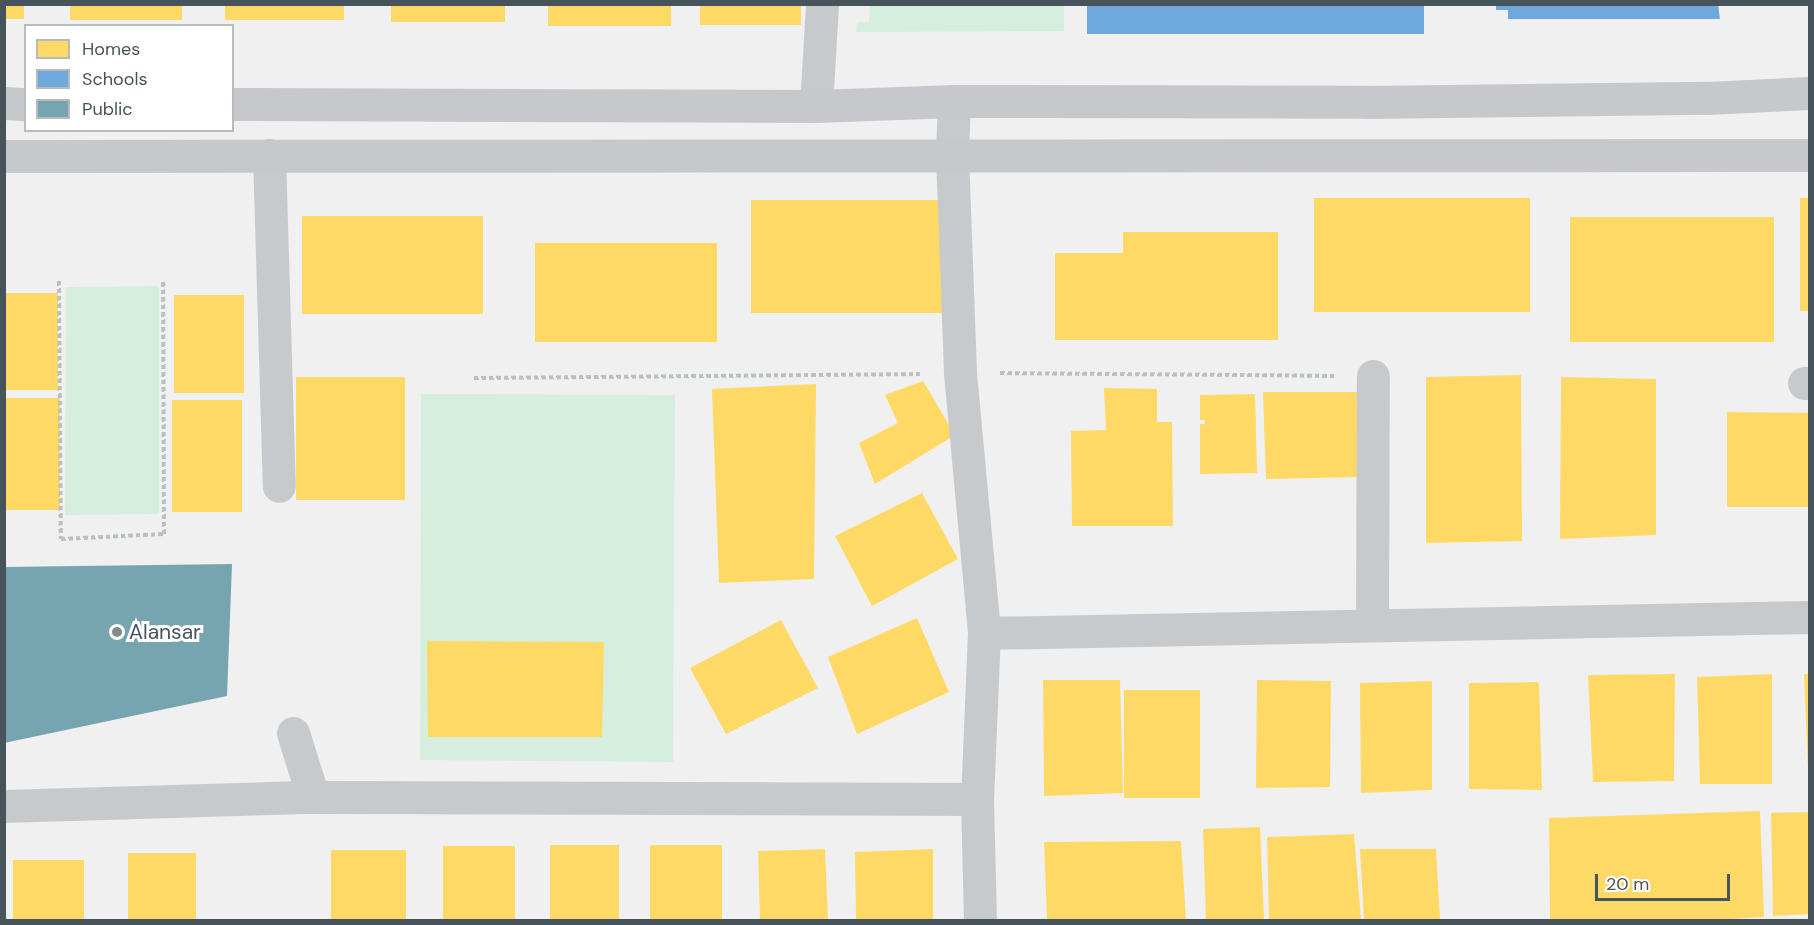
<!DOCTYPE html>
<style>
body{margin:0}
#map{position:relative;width:1814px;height:925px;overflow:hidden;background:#f0f0f0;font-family:"DM Sans",sans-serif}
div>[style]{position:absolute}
.green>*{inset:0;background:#d6eedd}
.homes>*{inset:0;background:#ffd966}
.schools>*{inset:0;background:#6fa8dc}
.public>*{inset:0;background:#76a5af}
.path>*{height:4px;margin-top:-2px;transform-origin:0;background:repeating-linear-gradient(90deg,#b7c2be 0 4.5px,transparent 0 7.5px)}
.minor>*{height:33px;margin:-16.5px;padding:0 16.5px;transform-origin:16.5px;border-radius:16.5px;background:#c7cacc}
.major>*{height:33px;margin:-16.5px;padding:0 16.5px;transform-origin:16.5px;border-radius:16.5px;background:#c6c8cb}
.dots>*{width:16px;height:16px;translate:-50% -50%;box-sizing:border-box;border:3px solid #fff;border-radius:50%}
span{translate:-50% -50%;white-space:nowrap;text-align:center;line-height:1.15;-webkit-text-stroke:6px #fff;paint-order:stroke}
.poi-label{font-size:21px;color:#48545b}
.left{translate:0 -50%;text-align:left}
.frame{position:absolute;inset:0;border:6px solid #48545b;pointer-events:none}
.legend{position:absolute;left:24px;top:24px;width:210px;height:108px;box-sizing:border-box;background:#fff;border:2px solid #b6bbbd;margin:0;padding:8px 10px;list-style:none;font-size:18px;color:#48545b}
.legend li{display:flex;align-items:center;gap:12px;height:30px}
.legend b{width:30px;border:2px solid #b6bbbd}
.scale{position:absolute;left:1595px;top:874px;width:135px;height:27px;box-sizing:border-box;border:3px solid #48545b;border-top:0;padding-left:8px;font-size:18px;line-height:21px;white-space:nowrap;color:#48545b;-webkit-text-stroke:4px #fff;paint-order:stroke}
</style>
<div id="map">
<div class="green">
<i style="clip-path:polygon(870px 5px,1064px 5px,1064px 31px,856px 32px,857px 22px,869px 22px)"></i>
<i style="clip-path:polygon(159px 286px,159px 514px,65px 515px,66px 287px)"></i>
<i style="clip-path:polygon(421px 394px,675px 395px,673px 762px,420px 760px)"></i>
</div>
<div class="homes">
<i style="clip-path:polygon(4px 4px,24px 4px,24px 19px,4px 19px)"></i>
<i style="clip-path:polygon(70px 4px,182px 4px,182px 20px,70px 20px)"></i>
<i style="clip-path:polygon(225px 4px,344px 4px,344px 20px,225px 20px)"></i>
<i style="clip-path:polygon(391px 4px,505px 4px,505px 22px,391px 22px)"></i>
<i style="clip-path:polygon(548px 4px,671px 4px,671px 26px,548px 26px)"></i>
<i style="clip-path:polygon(700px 4px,801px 4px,801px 25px,700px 25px)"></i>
<i style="clip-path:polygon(1314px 198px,1530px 198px,1530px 312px,1314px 312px)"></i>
<i style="clip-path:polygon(1800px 198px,1810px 198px,1810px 311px,1800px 311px)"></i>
<i style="clip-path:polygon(751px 200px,950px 200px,950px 313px,751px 313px)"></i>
<i style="clip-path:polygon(302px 216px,483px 216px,483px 314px,302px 314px)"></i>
<i style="clip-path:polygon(1570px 217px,1774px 217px,1774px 342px,1570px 342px)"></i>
<i style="clip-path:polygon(1123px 232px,1278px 232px,1278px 340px,1055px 340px,1055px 253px,1123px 253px)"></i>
<i style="clip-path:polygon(535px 243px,717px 243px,717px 342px,535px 342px)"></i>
<i style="clip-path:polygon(4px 293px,58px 293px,58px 390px,4px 390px)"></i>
<i style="clip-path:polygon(174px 295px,244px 295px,244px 393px,174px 393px)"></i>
<i style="clip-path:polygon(1521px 375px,1522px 541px,1426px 543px,1426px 377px)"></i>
<i style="clip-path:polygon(296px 377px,405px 377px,405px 500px,296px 500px)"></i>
<i style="clip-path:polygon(1561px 377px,1656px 379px,1656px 535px,1560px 539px)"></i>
<i style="clip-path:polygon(923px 381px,955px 435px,875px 484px,859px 443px,898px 423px,885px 395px)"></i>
<i style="clip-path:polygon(816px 384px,814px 579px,719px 583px,712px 389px)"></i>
<i style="clip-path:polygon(1104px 388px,1157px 389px,1157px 422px,1172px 422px,1173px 526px,1072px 526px,1071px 431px,1106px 430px)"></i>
<i style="clip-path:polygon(1263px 392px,1360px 392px,1360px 477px,1266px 479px)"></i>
<i style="clip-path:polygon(1255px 394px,1257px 473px,1200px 474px,1200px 424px,1205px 424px,1205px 420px,1200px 420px,1200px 395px)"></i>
<i style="clip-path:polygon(4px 398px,60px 398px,60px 510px,4px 510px)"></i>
<i style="clip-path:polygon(172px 400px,242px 400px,242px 512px,172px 512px)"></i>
<i style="clip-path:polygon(1727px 412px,1810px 413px,1810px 507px,1727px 507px)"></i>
<i style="clip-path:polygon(922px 493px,958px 559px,872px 606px,835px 536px)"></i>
<i style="clip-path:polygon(917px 618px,949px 692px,857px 734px,828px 657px)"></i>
<i style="clip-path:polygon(781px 620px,818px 688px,726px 734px,690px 668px)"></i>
<i style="clip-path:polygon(427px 641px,604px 642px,602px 737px,428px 737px)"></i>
<i style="clip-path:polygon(1675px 674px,1674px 781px,1593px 782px,1588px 675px)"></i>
<i style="clip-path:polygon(1772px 674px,1772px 784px,1700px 784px,1697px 677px)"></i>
<i style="clip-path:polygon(1804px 674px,1810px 674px,1810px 769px,1808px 769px)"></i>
<i style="clip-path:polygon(1043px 680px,1120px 680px,1123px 793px,1044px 796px)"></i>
<i style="clip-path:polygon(1257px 680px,1331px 681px,1330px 787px,1256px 788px)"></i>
<i style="clip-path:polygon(1432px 681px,1432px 790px,1361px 793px,1360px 683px)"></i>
<i style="clip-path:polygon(1539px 682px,1542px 790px,1469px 789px,1469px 683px)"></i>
<i style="clip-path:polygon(1124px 690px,1200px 690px,1200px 798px,1124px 798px)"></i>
<i style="clip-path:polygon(1760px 811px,1764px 917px,1711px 920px,1550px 920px,1549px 818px)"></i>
<i style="clip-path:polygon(1810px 812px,1810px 914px,1773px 916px,1771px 813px)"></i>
<i style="clip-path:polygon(1260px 827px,1264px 920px,1206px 920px,1203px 829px)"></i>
<i style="clip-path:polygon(1354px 834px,1361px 920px,1269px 920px,1267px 837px)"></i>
<i style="clip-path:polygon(1181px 841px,1186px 920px,1047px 920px,1044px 842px)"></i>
<i style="clip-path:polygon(550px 845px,619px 845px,619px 920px,550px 920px)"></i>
<i style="clip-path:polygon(650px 845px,722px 845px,722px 920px,650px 920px)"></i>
<i style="clip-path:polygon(443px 846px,515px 846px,515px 920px,443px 920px)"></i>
<i style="clip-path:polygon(825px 849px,828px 920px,760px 920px,758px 851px)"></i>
<i style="clip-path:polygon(933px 849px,933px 920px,856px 920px,855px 852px)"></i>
<i style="clip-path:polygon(1360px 849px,1436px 849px,1440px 920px,1364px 920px)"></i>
<i style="clip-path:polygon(331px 850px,406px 850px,406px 920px,331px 920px)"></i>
<i style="clip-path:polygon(128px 853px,196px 853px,196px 920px,128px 920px)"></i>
<i style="clip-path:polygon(13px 860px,84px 860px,84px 920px,13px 920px)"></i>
</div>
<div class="schools">
<i style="clip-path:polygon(1496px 4px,1718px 4px,1720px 19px,1508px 19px,1508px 10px,1496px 10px)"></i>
<i style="clip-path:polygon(1087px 5px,1424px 5px,1424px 34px,1087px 34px)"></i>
</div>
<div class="public">
<i style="clip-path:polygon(232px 564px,227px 696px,4px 743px,4px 567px)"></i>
</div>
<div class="path">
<i style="left:59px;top:281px;width:258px;rotate:89.6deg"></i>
<i style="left:61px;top:539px;width:103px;rotate:-2.8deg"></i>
<i style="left:164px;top:534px;width:253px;rotate:-90.2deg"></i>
<i style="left:1000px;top:373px;width:334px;rotate:0.5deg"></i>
<i style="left:474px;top:378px;width:446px;rotate:-0.5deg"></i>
</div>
<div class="minor">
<i style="left:954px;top:101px;width:53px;rotate:92.2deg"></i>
<i style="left:952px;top:154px;width:219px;rotate:87.9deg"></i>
<i style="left:960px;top:373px;width:261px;rotate:84.7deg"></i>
<i style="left:984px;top:633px;width:166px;rotate:92.4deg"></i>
<i style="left:977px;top:799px;width:121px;rotate:88.6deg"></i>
<i style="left:816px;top:106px;width:102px;rotate:-86.6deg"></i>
<i style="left:269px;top:155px;width:331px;rotate:88.3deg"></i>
<i style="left:1804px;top:383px;width:6px"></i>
<i style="left:1372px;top:624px;width:248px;rotate:-89.8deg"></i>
<i style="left:984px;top:633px;width:826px;rotate:-1.11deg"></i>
<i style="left:293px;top:733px;width:67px;rotate:72.6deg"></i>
<i style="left:4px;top:806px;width:309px;rotate:-1.7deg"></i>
<i style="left:313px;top:797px;width:664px;rotate:0.17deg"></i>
</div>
<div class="major">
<i style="left:4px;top:103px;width:22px;rotate:3deg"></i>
<i style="left:232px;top:104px;width:584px;rotate:0.2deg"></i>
<i style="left:816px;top:106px;width:138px;rotate:-2.1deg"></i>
<i style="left:954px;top:101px;width:413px;rotate:0.1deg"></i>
<i style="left:1367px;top:102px;width:340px;rotate:-0.7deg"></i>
<i style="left:1707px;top:98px;width:103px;rotate:-2.8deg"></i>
<i style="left:4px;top:156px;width:1806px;rotate:-0.03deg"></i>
</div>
<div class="dots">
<i style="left:117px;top:632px;background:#838b8f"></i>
</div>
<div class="poi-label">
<span class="left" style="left:129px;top:632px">Alansar</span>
</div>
<div class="frame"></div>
<ul class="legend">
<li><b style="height:16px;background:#ffd966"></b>Homes</li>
<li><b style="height:16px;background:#6fa8dc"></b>Schools</li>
<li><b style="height:16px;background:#76a5af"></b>Public</li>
</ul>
<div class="scale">20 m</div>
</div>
